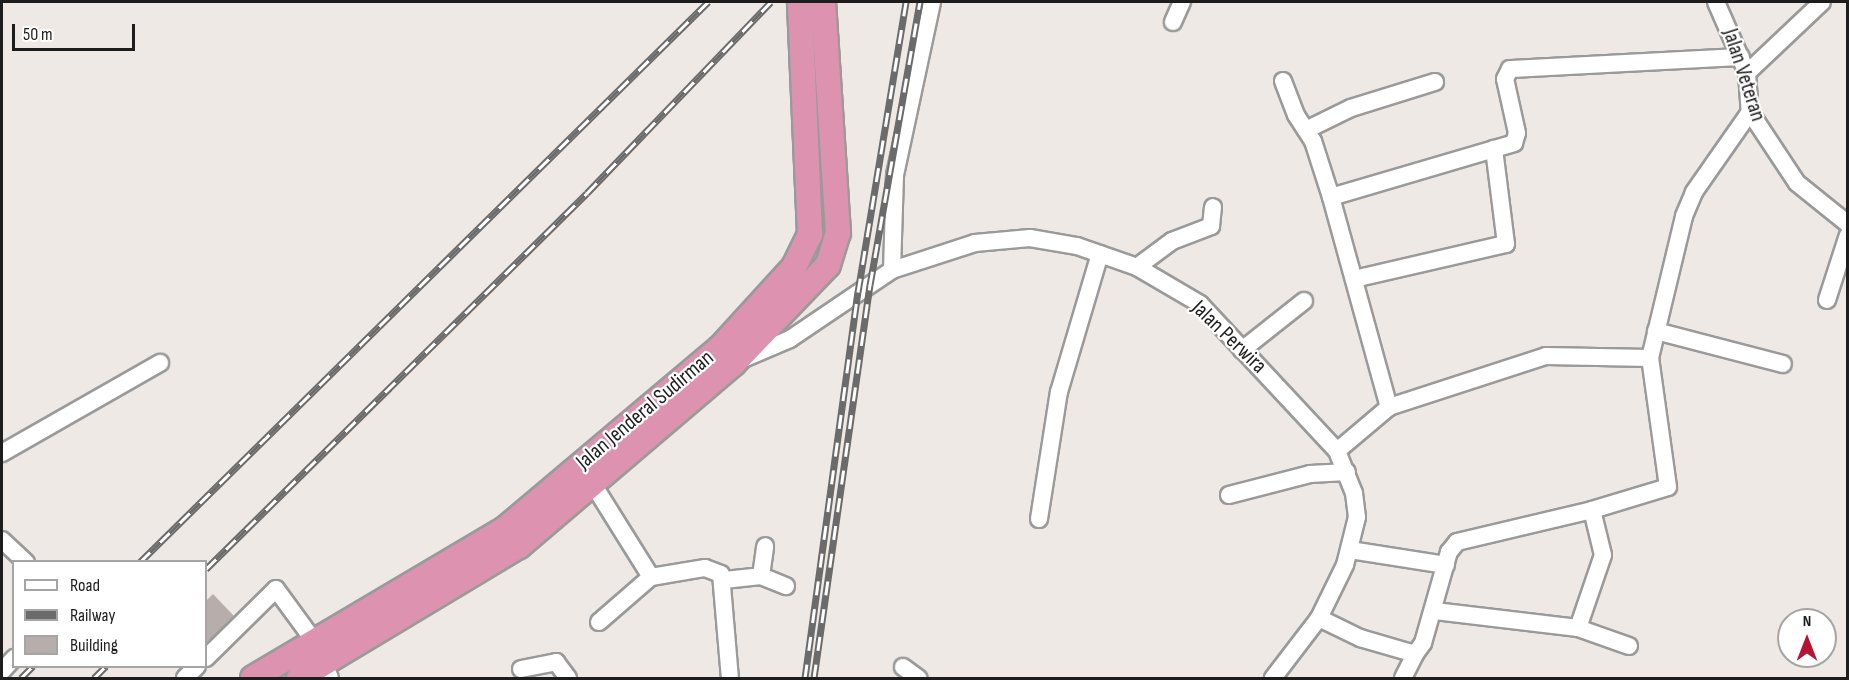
<!DOCTYPE html>
<style>
body{margin:0}
#map{position:relative;width:1849px;height:680px;overflow:hidden;background:#eee9e4;font-family:"Sofia Sans Condensed",sans-serif}
div>[style]{position:absolute}
.building>*{inset:0;background:#b7adaa}
.roads{filter:drop-shadow(2px 0 #9a9a9a) drop-shadow(-2px 0 #9a9a9a) drop-shadow(0 2px #9a9a9a) drop-shadow(0 -2px #9a9a9a)}
.minor>*{height:16px;margin:-8px;padding:0 8px;transform-origin:8px;border-radius:8px;background:#fff}
.highway>*{height:24px;margin:-12px;padding:0 12px;transform-origin:12px;border-radius:12px;background:#dd93b0}
.rail>*{height:7px;margin-top:-3.5px;transform-origin:0;background:repeating-linear-gradient(90deg,#fff 0 14px,#6b6b6b 0 28px);box-sizing:border-box;border-block:2px solid #6b6b6b}
span{translate:-50% -50%;white-space:nowrap;text-align:center;line-height:1.15;-webkit-text-stroke:4.5px #fff;paint-order:stroke}
.street-label{font-size:22px;color:#1d1d1d}
.frame{position:absolute;inset:0;border:3px solid #1d1d1d;pointer-events:none}
.legend{position:absolute;left:12px;top:560px;width:195px;height:108px;box-sizing:border-box;background:#fff;border:2px solid #a5a5a5;margin:0;padding:8px 10px;list-style:none;font-size:18px;color:#1d1d1d}
.legend li{display:flex;align-items:center;gap:12px;height:30px}
.legend b{width:30px;border:2px solid #a5a5a5}
.north{position:absolute;left:1777px;top:608px;width:60px;height:60px;box-sizing:border-box;background:#fff;border:2px solid #a5a5a5;border-radius:50%;rotate:0deg;font-size:16px;font-weight:700;line-height:24px;text-align:center;color:#1d1d1d}
.north::after{content:'';display:block;margin:auto;width:21px;height:27px;background:#b71435;clip-path:polygon(50% 0,100% 100%,50% 72%,0 100%)}
.scale{position:absolute;left:12px;top:24px;width:123px;height:27px;box-sizing:border-box;border:3px solid #1d1d1d;border-top:0;padding-left:8px;font-size:18px;line-height:21px;white-space:nowrap;color:#1d1d1d;-webkit-text-stroke:4px #fff;paint-order:stroke}
</style>
<div id="map">
<div class="building">
<i style="clip-path:polygon(213px 594px,234px 616px,206px 644px,206px 601px)"></i>
</div>
<div class="roads">
<div class="minor">
<i style="left:1716px;top:2px;width:77px;rotate:66.4deg"></i>
<i style="left:1747px;top:73px;width:39px;rotate:86deg"></i>
<i style="left:1750px;top:112px;width:85px;rotate:56.5deg"></i>
<i style="left:1797px;top:183px;width:65px;rotate:38.8deg"></i>
<i style="left:1173px;top:22px;width:22px;rotate:-66deg"></i>
<i style="left:1747px;top:73px;width:103px;rotate:-43.4deg"></i>
<i style="left:1283px;top:81px;width:36px;rotate:69deg"></i>
<i style="left:1296px;top:115px;width:31px;rotate:57deg"></i>
<i style="left:1313px;top:141px;width:59px;rotate:72.2deg"></i>
<i style="left:1331px;top:197px;width:218px;rotate:74.6deg"></i>
<i style="left:1306px;top:130px;width:50px;rotate:-26.1deg"></i>
<i style="left:1351px;top:108px;width:88px;rotate:-17.2deg"></i>
<i style="left:1331px;top:197px;width:191px;rotate:-16.4deg"></i>
<i style="left:1514px;top:143px;width:10px;rotate:-73deg"></i>
<i style="left:1517px;top:133px;width:55px;rotate:-102.5deg"></i>
<i style="left:1505px;top:79px;width:11px;rotate:-63deg"></i>
<i style="left:1510px;top:69px;width:231px;rotate:-3deg"></i>
<i style="left:1137px;top:267px;width:44px;rotate:-36.6deg"></i>
<i style="left:1172px;top:241px;width:42px;rotate:-21deg"></i>
<i style="left:1211px;top:226px;width:19px;rotate:-84deg"></i>
<i style="left:892px;top:270px;width:95px;rotate:-88.2deg"></i>
<i style="left:895px;top:175px;width:177px;rotate:-77.9deg"></i>
<i style="left:1354px;top:279px;width:156px;rotate:-13deg"></i>
<i style="left:1506px;top:244px;width:96px;rotate:-97.2deg"></i>
<i style="left:1827px;top:300px;width:68px;rotate:-72.1deg"></i>
<i style="left:1656px;top:331px;width:131px;rotate:14.6deg"></i>
<i style="left:1242px;top:350px;width:79px;rotate:-38.3deg"></i>
<i style="left:741px;top:360px;width:53px;rotate:-23.2deg"></i>
<i style="left:790px;top:339px;width:123px;rotate:-34.1deg"></i>
<i style="left:892px;top:270px;width:87px;rotate:-18deg"></i>
<i style="left:975px;top:243px;width:55px;rotate:-5.2deg"></i>
<i style="left:1030px;top:238px;width:48px;rotate:9.7deg"></i>
<i style="left:1077px;top:246px;width:64px;rotate:19.3deg"></i>
<i style="left:1137px;top:267px;width:73px;rotate:30.4deg"></i>
<i style="left:1200px;top:304px;width:201px;rotate:47deg"></i>
<i style="left:1337px;top:451px;width:45px;rotate:68deg"></i>
<i style="left:1354px;top:493px;width:24px;rotate:83deg"></i>
<i style="left:1357px;top:517px;width:49px;rotate:104deg"></i>
<i style="left:1345px;top:565px;width:59px;rotate:116.1deg"></i>
<i style="left:1319px;top:618px;width:76px;rotate:127.5deg"></i>
<i style="left:1337px;top:451px;width:68px;rotate:-40.2deg"></i>
<i style="left:1389px;top:407px;width:165px;rotate:-18deg"></i>
<i style="left:1546px;top:356px;width:104px;rotate:1.1deg"></i>
<i style="left:1650px;top:358px;width:146px;rotate:-76.5deg"></i>
<i style="left:1684px;top:216px;width:26px;rotate:-67deg"></i>
<i style="left:1694px;top:192px;width:98px;rotate:-55deg"></i>
<i style="left:2px;top:453px;width:182px;rotate:-29.7deg"></i>
<i style="left:591px;top:481px;width:113px;rotate:58deg"></i>
<i style="left:651px;top:577px;width:55px;rotate:-9.5deg"></i>
<i style="left:705px;top:568px;width:17px;rotate:21deg"></i>
<i style="left:721px;top:574px;width:104px;rotate:85.1deg"></i>
<i style="left:1229px;top:495px;width:84px;rotate:-14.5deg"></i>
<i style="left:1310px;top:474px;width:37px;rotate:-3deg"></i>
<i style="left:1039px;top:519px;width:129px;rotate:-81.1deg"></i>
<i style="left:1059px;top:392px;width:144px;rotate:-73.5deg"></i>
<i style="left:2px;top:540px;width:33px;rotate:43deg"></i>
<i style="left:1350px;top:550px;width:97px;rotate:8.9deg"></i>
<i style="left:761px;top:576px;width:30px;rotate:-82deg"></i>
<i style="left:724px;top:580px;width:37px;rotate:-6deg"></i>
<i style="left:761px;top:576px;width:27px;rotate:22deg"></i>
<i style="left:1435px;top:611px;width:144px;rotate:6.8deg"></i>
<i style="left:1578px;top:628px;width:54px;rotate:19.4deg"></i>
<i style="left:1319px;top:618px;width:46px;rotate:26deg"></i>
<i style="left:1360px;top:638px;width:57px;rotate:16.2deg"></i>
<i style="left:1415px;top:654px;width:14px;rotate:-54deg"></i>
<i style="left:1423px;top:643px;width:95px;rotate:-74.1deg"></i>
<i style="left:1449px;top:552px;width:13px;rotate:-51deg"></i>
<i style="left:1457px;top:542px;width:139px;rotate:-13.3deg"></i>
<i style="left:1592px;top:510px;width:79px;rotate:-16.8deg"></i>
<i style="left:1668px;top:487px;width:130px;rotate:-97.9deg"></i>
<i style="left:599px;top:622px;width:69px;rotate:-40.9deg"></i>
<i style="left:1578px;top:628px;width:77px;rotate:-71.1deg"></i>
<i style="left:1603px;top:555px;width:46px;rotate:-103.7deg"></i>
<i style="left:206px;top:658px;width:98px;rotate:-44.6deg"></i>
<i style="left:276px;top:589px;width:64px;rotate:53.8deg"></i>
<i style="left:314px;top:641px;width:40px;rotate:66.6deg"></i>
<i style="left:903px;top:667px;width:19px;rotate:36deg"></i>
<i style="left:521px;top:669px;width:36px;rotate:-11deg"></i>
<i style="left:556px;top:662px;width:20px;rotate:53deg"></i>
<i style="left:2px;top:671px;width:18px;rotate:-47deg"></i>
<i style="left:185px;top:678px;width:17px;rotate:-45deg"></i>
<i style="left:1403px;top:678px;width:27px;rotate:-63deg"></i>
</div>
<div class="highway">
<i style="left:253px;top:678px;width:293px;rotate:-30.6deg"></i>
<i style="left:505px;top:529px;width:281px;rotate:-40.1deg"></i>
<i style="left:720px;top:348px;width:110px;rotate:-47.6deg"></i>
<i style="left:794px;top:267px;width:37px;rotate:-64deg"></i>
<i style="left:810px;top:234px;width:232px;rotate:-92.5deg"></i>
<i style="left:299px;top:678px;width:257px;rotate:-31deg"></i>
<i style="left:519px;top:546px;width:281px;rotate:-40.4deg"></i>
<i style="left:733px;top:364px;width:137px;rotate:-46.2deg"></i>
<i style="left:828px;top:265px;width:34px;rotate:-73deg"></i>
<i style="left:838px;top:233px;width:231px;rotate:-93.7deg"></i>
</div>
</div>
<div class="rail">
<i style="left:140px;top:562px;width:798px;rotate:-44.59deg"></i>
<i style="left:206px;top:569px;width:535px;rotate:-44.62deg"></i>
<i style="left:587px;top:193px;width:265px;rotate:-46.1deg"></i>
<i style="left:21px;top:678px;width:17px;rotate:-45deg"></i>
<i style="left:94px;top:678px;width:17px;rotate:-45deg"></i>
<i style="left:805px;top:678px;width:390px;rotate:-82.2deg"></i>
<i style="left:858px;top:292px;width:294px;rotate:-80.6deg"></i>
<i style="left:814px;top:678px;width:397px;rotate:-81.9deg"></i>
<i style="left:870px;top:285px;width:287px;rotate:-80deg"></i>
</div>
<div class="street-label">
<span style="left:1744px;top:75px;rotate:72deg">Jalan Veteran</span>
<span style="left:1229px;top:337px;rotate:44deg">Jalan Perwira</span>
<span style="left:645px;top:410px;rotate:-40deg">Jalan Jenderal Sudirman</span>
</div>
<div class="frame"></div>
<ul class="legend">
<li><b style="height:8px;background:#fff"></b>Road</li>
<li><b style="height:8px;background:#6b6b6b"></b>Railway</li>
<li><b style="height:16px;background:#b7adaa"></b>Building</li>
</ul>
<div class="north">N</div>
<div class="scale">50 m</div>
</div>
